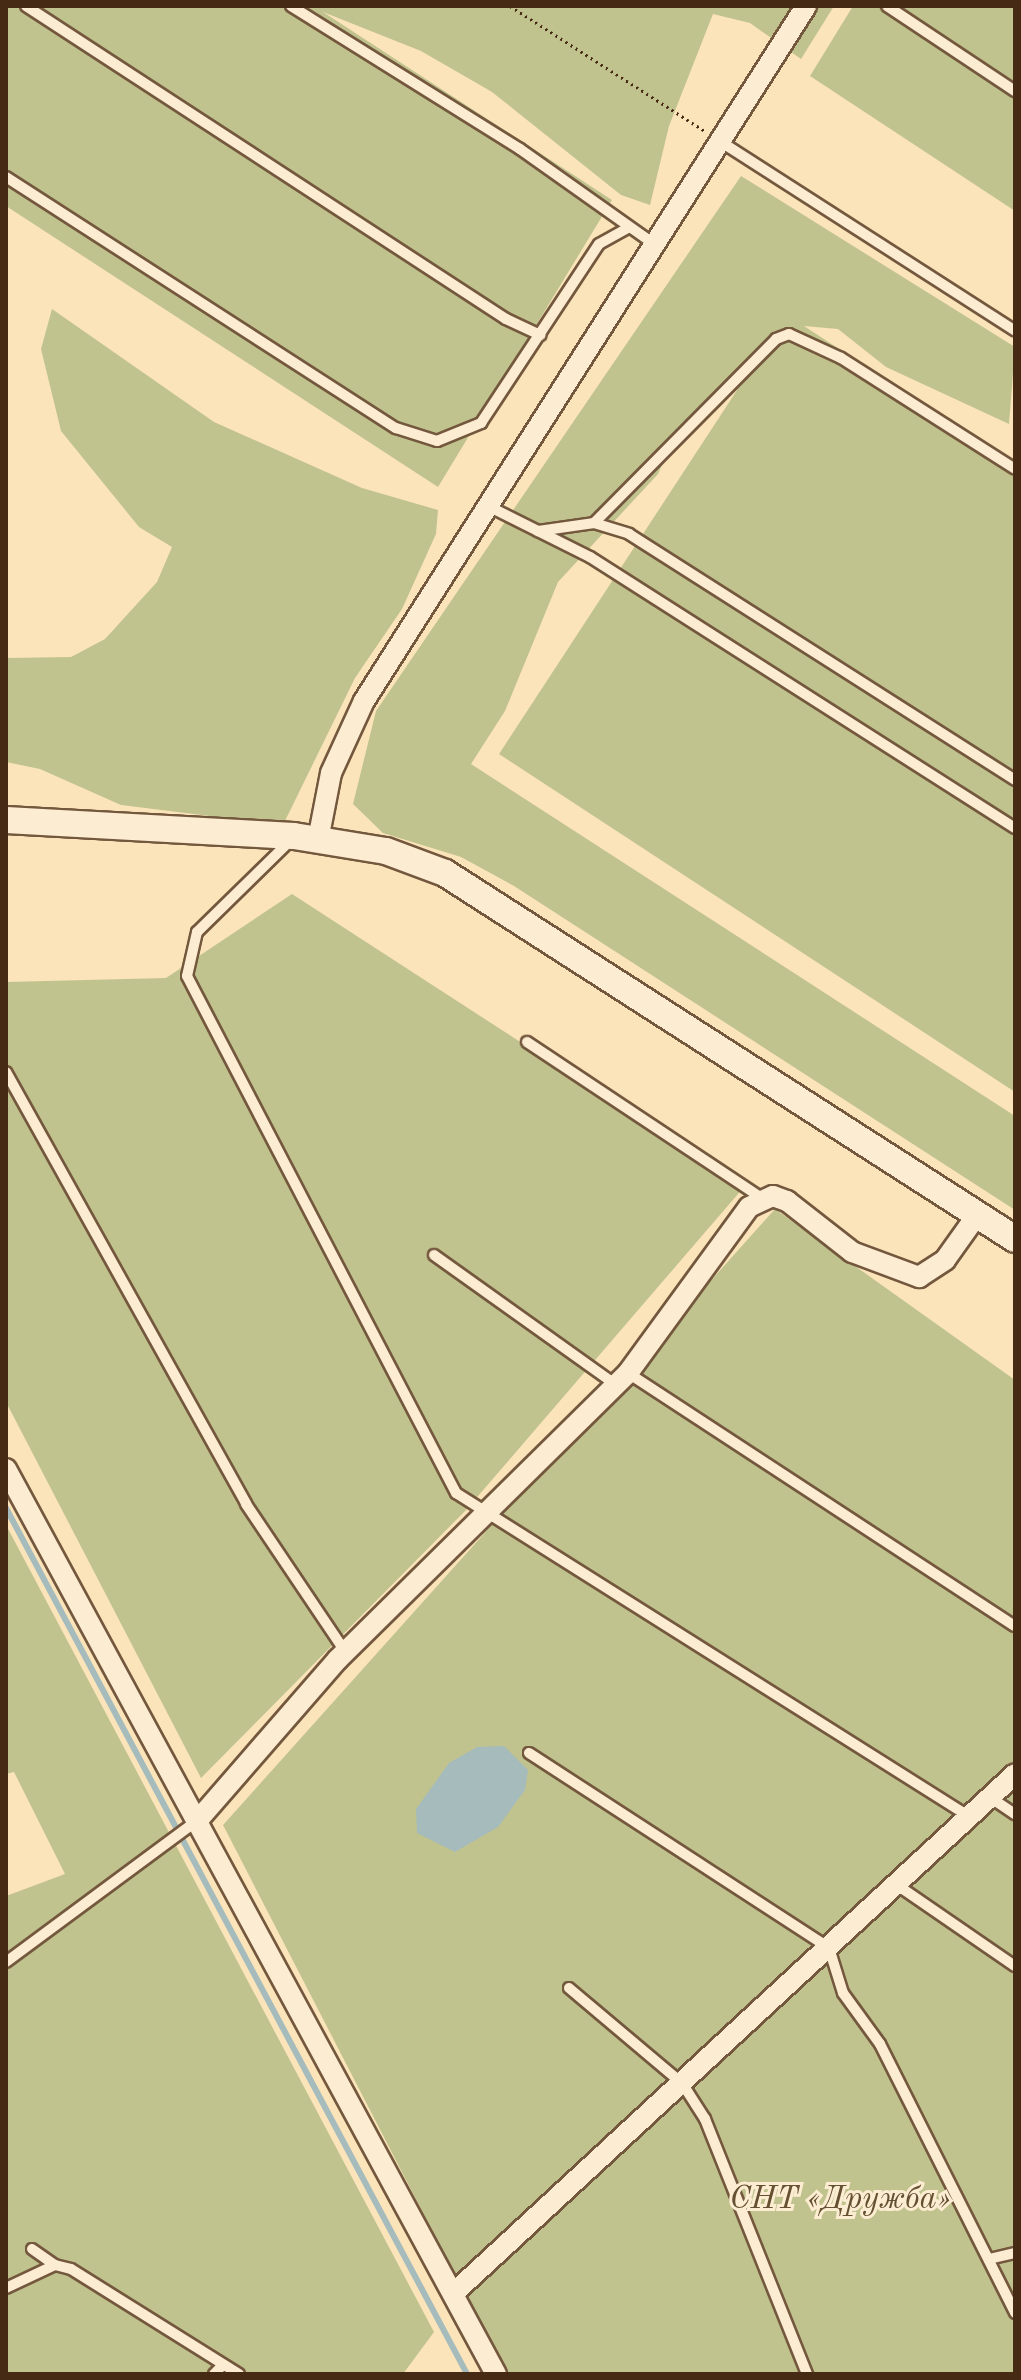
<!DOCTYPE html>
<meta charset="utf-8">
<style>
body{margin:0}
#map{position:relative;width:1021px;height:2380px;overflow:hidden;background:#fbe4ba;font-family:"Old Standard TT",serif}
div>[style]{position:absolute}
.green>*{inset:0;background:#c1c38e}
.water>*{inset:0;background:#a5bbbc}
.stream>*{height:6px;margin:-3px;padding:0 3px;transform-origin:3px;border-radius:3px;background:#a5bbbc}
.path>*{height:3px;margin-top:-1.5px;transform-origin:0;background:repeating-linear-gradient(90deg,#472a14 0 2px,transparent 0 6px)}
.roads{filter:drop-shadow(2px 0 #74583e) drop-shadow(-2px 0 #74583e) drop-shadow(0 2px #74583e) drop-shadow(0 -2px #74583e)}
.service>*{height:10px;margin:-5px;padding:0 5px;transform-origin:5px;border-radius:5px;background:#fcedd2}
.minor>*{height:20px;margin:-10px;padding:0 10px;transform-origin:10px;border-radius:10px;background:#fcedd2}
.tertiary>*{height:26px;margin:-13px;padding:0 13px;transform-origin:13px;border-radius:13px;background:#fcedd2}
span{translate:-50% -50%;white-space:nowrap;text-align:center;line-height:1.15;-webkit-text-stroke:6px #fcedd2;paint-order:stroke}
.park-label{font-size:32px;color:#665032;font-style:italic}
.frame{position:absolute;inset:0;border:8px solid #472a14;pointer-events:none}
</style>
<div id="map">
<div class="green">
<i style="clip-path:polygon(6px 6px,834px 6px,801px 59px,750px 23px,713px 14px,669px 126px,650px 205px,621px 195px,492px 92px,421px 51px,323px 12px,612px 200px,438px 487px,6px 206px)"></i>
<i style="clip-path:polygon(853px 6px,1015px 6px,1015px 211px,810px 76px)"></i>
<i style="clip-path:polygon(741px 176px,1015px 347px,1009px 424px,886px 367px,838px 329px,804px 326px,1015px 464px,1015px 1092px,499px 754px,762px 352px,675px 437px,658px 474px,558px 582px,505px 711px,471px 764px,1015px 1116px,1015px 1210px,514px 886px,461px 857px,383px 833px,353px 804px,376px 711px)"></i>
<i style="clip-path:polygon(52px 309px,214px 422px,362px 488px,438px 510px,436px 534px,402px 609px,355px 678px,283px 825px,121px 805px,40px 769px,6px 762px,6px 658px,71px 657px,105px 639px,157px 582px,172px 547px,139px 527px,61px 431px,41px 349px)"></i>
<i style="clip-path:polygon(292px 894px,744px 1187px,466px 1510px,201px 1778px,6px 1402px,6px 982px,166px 978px)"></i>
<i style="clip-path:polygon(775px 1209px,1015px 1380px,1015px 2374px,506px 2374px,223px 1825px)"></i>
<i style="clip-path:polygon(6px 1525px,434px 2332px,403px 2374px,6px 2374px,6px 1896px,65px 1874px,14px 1772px,6px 1774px)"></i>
</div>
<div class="water">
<i style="clip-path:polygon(504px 1746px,528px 1770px,525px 1790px,498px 1827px,455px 1852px,417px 1833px,416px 1809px,449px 1763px,477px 1747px)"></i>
</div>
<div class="stream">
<i style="left:6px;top:1508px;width:979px;rotate:61.97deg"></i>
</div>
<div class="path">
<i style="left:510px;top:6px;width:232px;rotate:32.7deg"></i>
</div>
<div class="roads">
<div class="service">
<i style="left:26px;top:6px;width:573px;rotate:33.11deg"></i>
<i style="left:506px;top:319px;width:38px;rotate:25deg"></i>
<i style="left:291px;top:6px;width:270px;rotate:32deg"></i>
<i style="left:520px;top:149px;width:163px;rotate:35.3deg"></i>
<i style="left:887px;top:6px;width:154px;rotate:33.6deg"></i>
<i style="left:718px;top:140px;width:353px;rotate:32.7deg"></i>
<i style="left:6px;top:177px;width:464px;rotate:32.8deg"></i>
<i style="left:396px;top:428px;width:43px;rotate:17.6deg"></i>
<i style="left:437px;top:441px;width:48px;rotate:-22.2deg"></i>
<i style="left:481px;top:423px;width:214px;rotate:-56.6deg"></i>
<i style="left:599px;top:244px;width:33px;rotate:-29deg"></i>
<i style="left:488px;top:506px;width:114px;rotate:26.6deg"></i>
<i style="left:590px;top:557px;width:504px;rotate:32.52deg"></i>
<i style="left:594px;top:523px;width:37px;rotate:17deg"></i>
<i style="left:629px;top:534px;width:458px;rotate:32.5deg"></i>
<i style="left:538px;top:531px;width:57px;rotate:-8.1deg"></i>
<i style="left:594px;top:523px;width:259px;rotate:-45.3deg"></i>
<i style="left:776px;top:339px;width:14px;rotate:-21deg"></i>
<i style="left:789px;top:334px;width:57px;rotate:24.8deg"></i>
<i style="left:841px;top:358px;width:206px;rotate:32.5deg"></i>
<i style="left:292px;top:839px;width:133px;rotate:135.6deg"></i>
<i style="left:197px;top:932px;width:45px;rotate:102.8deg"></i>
<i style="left:187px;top:976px;width:583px;rotate:62.51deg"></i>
<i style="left:456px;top:1493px;width:608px;rotate:32.23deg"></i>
<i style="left:527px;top:1042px;width:282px;rotate:33.6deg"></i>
<i style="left:6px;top:1072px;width:494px;rotate:60.9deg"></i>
<i style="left:246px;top:1504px;width:179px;rotate:56.1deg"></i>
<i style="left:434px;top:1255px;width:224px;rotate:35.5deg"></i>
<i style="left:628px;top:1373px;width:462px;rotate:33.2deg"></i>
<i style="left:529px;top:1753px;width:358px;rotate:33deg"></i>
<i style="left:829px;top:1948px;width:47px;rotate:72.7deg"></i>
<i style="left:843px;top:1993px;width:63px;rotate:54deg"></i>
<i style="left:880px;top:2044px;width:301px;rotate:63.3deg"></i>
<i style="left:991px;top:1798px;width:29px;rotate:34deg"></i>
<i style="left:897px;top:1885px;width:143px;rotate:34.5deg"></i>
<i style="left:6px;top:1962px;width:239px;rotate:-36.5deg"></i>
<i style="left:569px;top:1988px;width:148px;rotate:40.1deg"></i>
<i style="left:682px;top:2083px;width:43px;rotate:57.4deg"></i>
<i style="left:705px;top:2119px;width:275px;rotate:68.2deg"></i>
<i style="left:32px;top:2249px;width:28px;rotate:35deg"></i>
<i style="left:989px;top:2259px;width:27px;rotate:-13deg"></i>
<i style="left:6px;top:2288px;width:54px;rotate:-25.1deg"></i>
<i style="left:55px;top:2265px;width:16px;rotate:14deg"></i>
<i style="left:71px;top:2269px;width:198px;rotate:32deg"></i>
<i style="left:214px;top:2374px;width:13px;rotate:-45deg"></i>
</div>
<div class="minor">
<i style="left:318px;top:840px;width:68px;rotate:-79deg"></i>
<i style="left:331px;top:773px;width:79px;rotate:-65.4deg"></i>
<i style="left:364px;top:701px;width:824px;rotate:-57.54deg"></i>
<i style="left:6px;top:1469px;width:1029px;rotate:61.57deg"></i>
<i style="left:198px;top:1820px;width:213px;rotate:-49deg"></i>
<i style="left:338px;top:1659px;width:407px;rotate:-44.6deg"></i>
<i style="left:628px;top:1373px;width:205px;rotate:-53.9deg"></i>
<i style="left:749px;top:1207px;width:26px;rotate:-25deg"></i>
<i style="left:773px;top:1196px;width:15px;rotate:20deg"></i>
<i style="left:787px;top:1201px;width:83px;rotate:38.1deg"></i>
<i style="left:852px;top:1252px;width:72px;rotate:20.5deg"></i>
<i style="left:919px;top:1277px;width:31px;rotate:-33deg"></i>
<i style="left:945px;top:1260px;width:55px;rotate:-54.6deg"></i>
<i style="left:456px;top:2291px;width:761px;rotate:-42.76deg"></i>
</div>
<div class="tertiary">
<i style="left:6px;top:820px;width:288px;rotate:3.2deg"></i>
<i style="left:294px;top:836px;width:93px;rotate:9.3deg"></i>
<i style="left:386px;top:851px;width:63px;rotate:20.4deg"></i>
<i style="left:445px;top:873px;width:677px;rotate:32.7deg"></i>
</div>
</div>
<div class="park-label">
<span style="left:840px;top:2200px">СНТ «Дружба»</span>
</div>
<div class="frame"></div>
</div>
